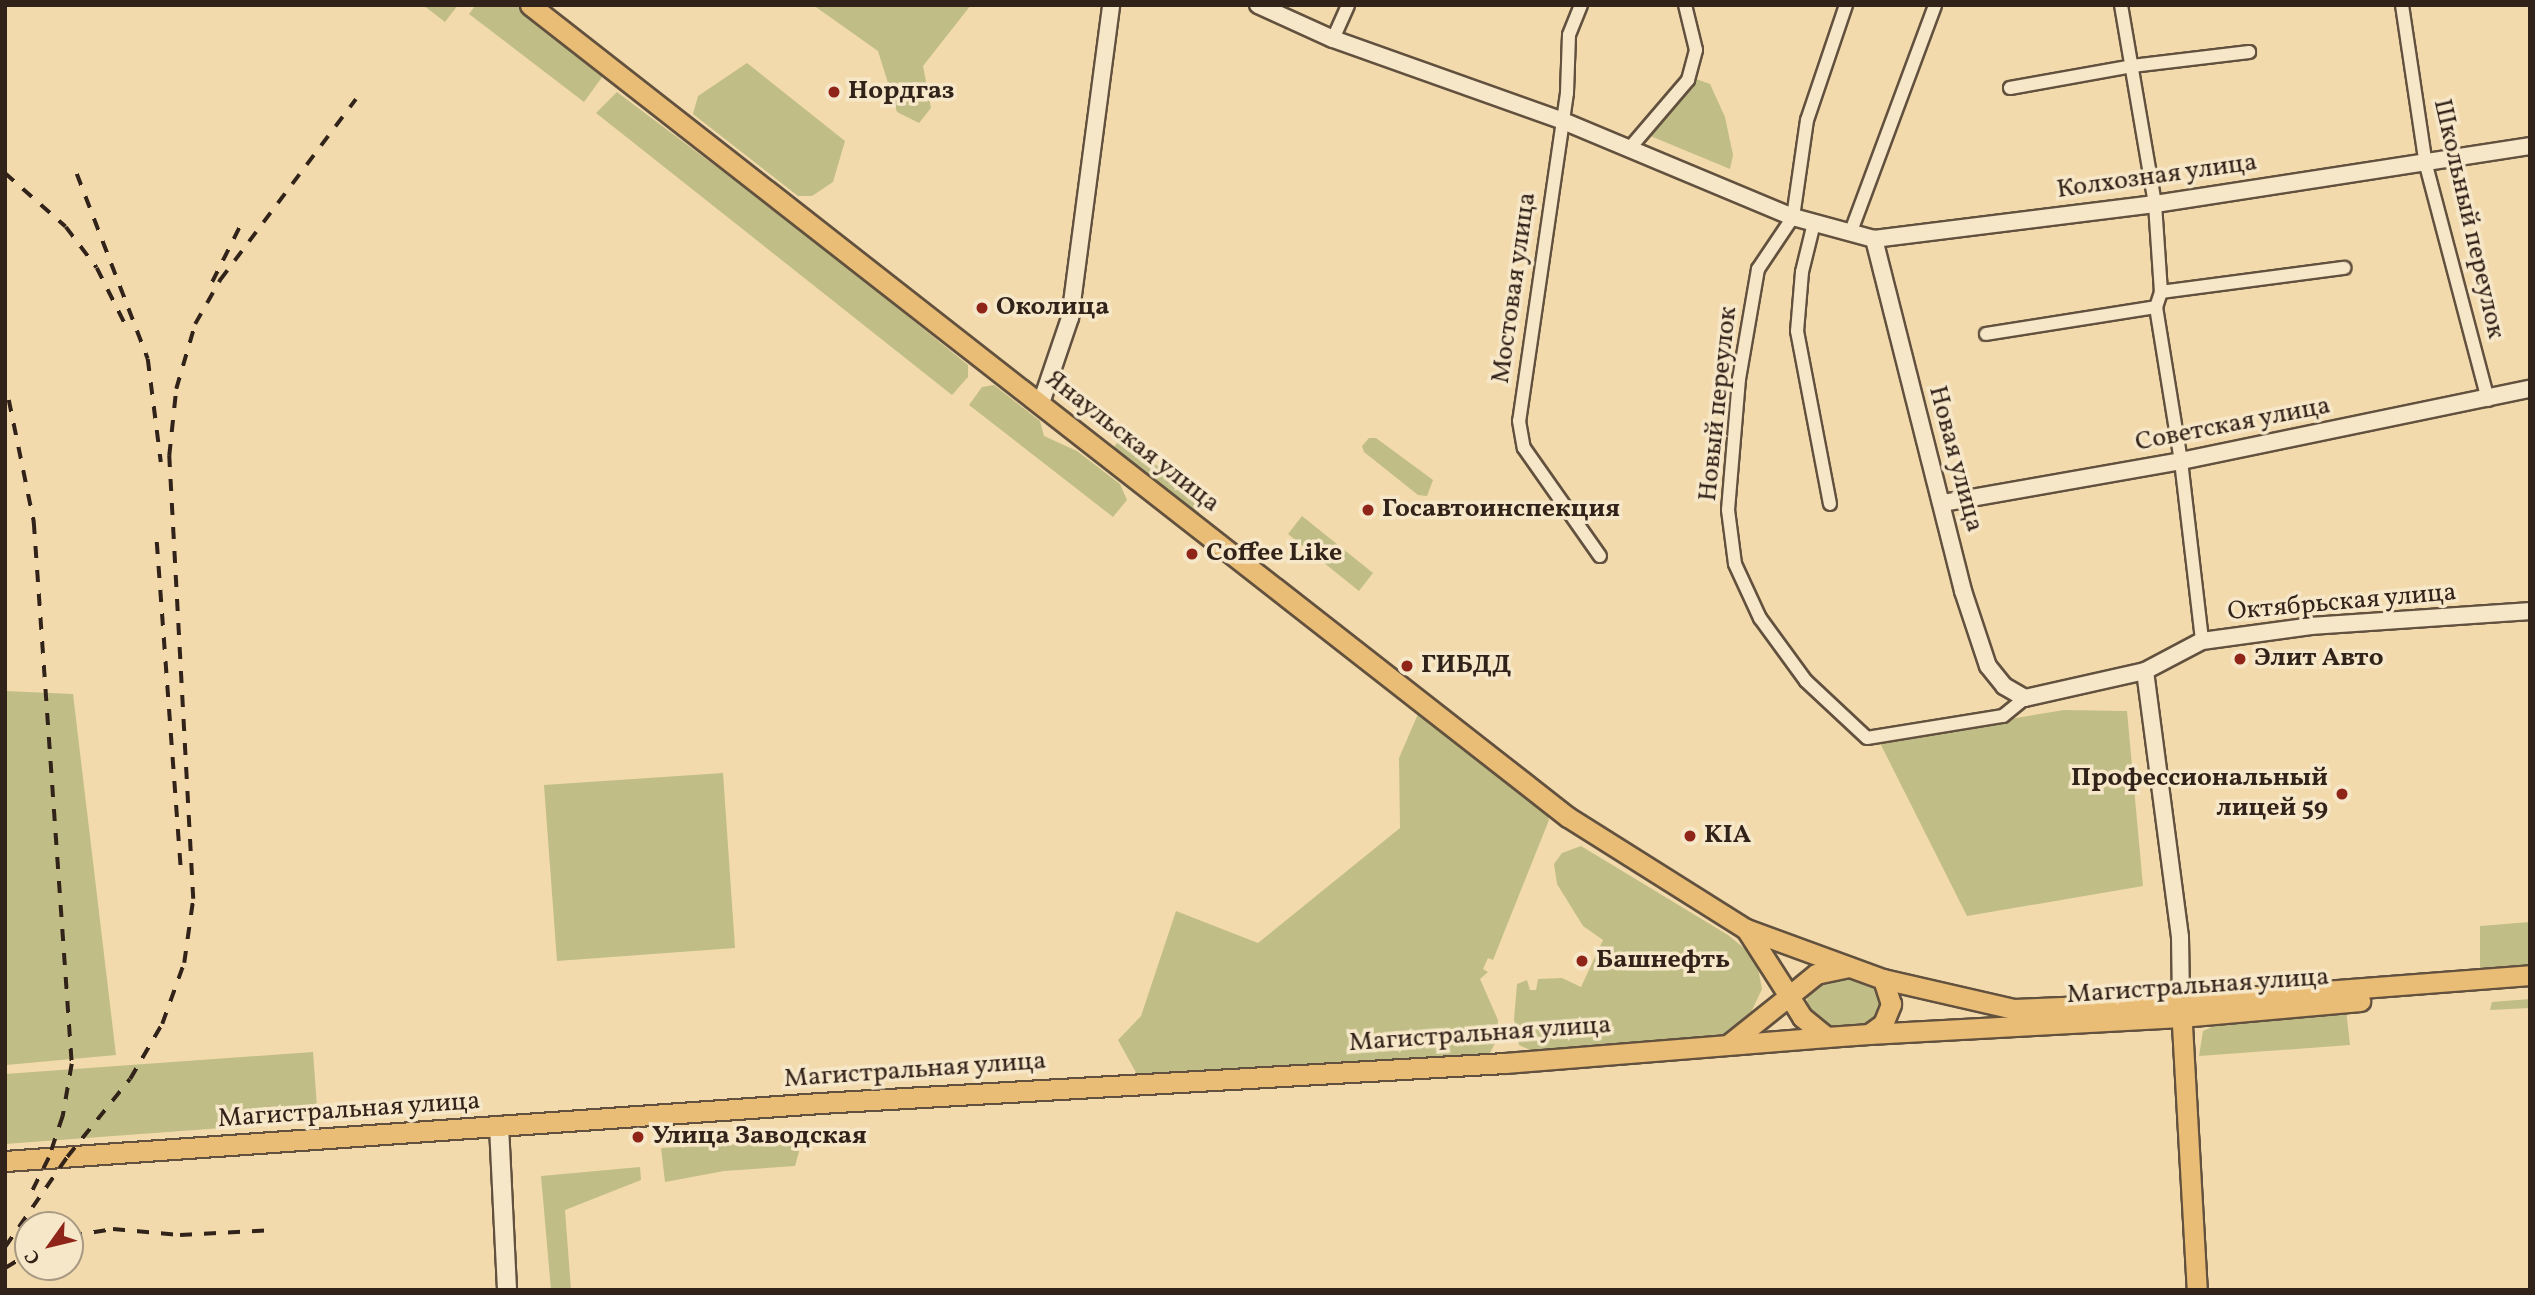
<!DOCTYPE html>
<meta charset="utf-8">
<style>
body{margin:0}
#map{position:relative;width:2535px;height:1295px;overflow:hidden;background:#f2daac;font-family:Vollkorn,serif}
div>[style]{position:absolute}
.green>*{inset:0;background:#c0be86}
.roads{filter:drop-shadow(2px 0 #62513e) drop-shadow(-2px 0 #62513e) drop-shadow(0 2px #62513e) drop-shadow(0 -2px #62513e)}
.minor>*{height:12px;margin:-6px;padding:0 6px;transform-origin:6px;border-radius:6px;background:#f7e7c9}
.tertiary>*{height:16px;margin:-8px;padding:0 8px;transform-origin:8px;border-radius:8px;background:#f7e7c9}
.secondary>*{height:18px;margin:-9px;padding:0 9px;transform-origin:9px;border-radius:9px;background:#f7e7c9}
.primary>*{height:19px;margin:-9.5px;padding:0 9.5px;transform-origin:9.5px;border-radius:9.5px;background:#e9bd76}
.rail>*{height:3.5px;margin-top:-1.75px;transform-origin:0;background:repeating-linear-gradient(90deg,#32231a 0 12px,transparent 0 24px)}
.dots>*{width:19px;height:19px;translate:-50% -50%;box-sizing:border-box;border:4px solid #f7e7c9;border-radius:50%}
span{translate:-50% -50%;white-space:nowrap;text-align:center;line-height:1.15;-webkit-text-stroke:7px #f7e7c9;paint-order:stroke}
.poi-label{font-size:26px;color:#32231a;font-weight:700}
.left{translate:0 -50%;text-align:left}
.right{translate:-100% -50%;text-align:right}
.street-label{font-size:26px;color:#32231a}
.frame{position:absolute;inset:0;border:7px solid #32231a;pointer-events:none}
.north{position:absolute;left:14px;top:1211px;width:70px;height:70px;box-sizing:border-box;background:#f7e7c9;border:2px solid #a89983;border-radius:50%;rotate:236deg;font-size:19px;font-weight:700;line-height:28px;text-align:center;color:#32231a}
.north::after{content:'';display:block;margin:auto;width:24px;height:32px;background:#8f2418;clip-path:polygon(50% 0,100% 100%,50% 72%,0 100%)}
</style>
<div id="map">
<div class="green">
<i style="clip-path:polygon(423px 5px,458px 5px,445px 22px)"></i>
<i style="clip-path:polygon(476px 5px,524px 5px,608px 69px,584px 102px,469px 14px)"></i>
<i style="clip-path:polygon(813px 5px,971px 5px,923px 66px,931px 108px,919px 123px,897px 112px,878px 51px)"></i>
<i style="clip-path:polygon(747px 63px,845px 141px,833px 182px,812px 196px,798px 196px,693px 114px,698px 96px)"></i>
<i style="clip-path:polygon(1696px 79px,1710px 84px,1725px 117px,1733px 155px,1730px 169px,1648px 135px)"></i>
<i style="clip-path:polygon(617px 92px,806px 234px,968px 365px,968px 377px,952px 395px,596px 113px)"></i>
<i style="clip-path:polygon(994px 385px,1040px 421px,1044px 436px,1077px 451px,1120px 484px,1127px 500px,1113px 517px,969px 405px,982px 387px)"></i>
<i style="clip-path:polygon(1369px 438px,1376px 438px,1433px 480px,1427px 496px,1418px 495px,1364px 452px,1362px 446px)"></i>
<i style="clip-path:polygon(1120px 439px,1187px 487px,1200px 515px,1114px 447px)"></i>
<i style="clip-path:polygon(1302px 516px,1373px 573px,1359px 591px,1288px 534px)"></i>
<i style="clip-path:polygon(5px 691px,73px 694px,116px 1055px,6px 1065px)"></i>
<i style="clip-path:polygon(2064px 710px,2127px 711px,2143px 886px,1967px 916px,1879px 741px)"></i>
<i style="clip-path:polygon(1418px 714px,1545px 810px,1549px 820px,1493px 960px,1488px 958px,1483px 969px,1488px 972px,1480px 979px,1498px 1020px,1497px 1039px,1489px 1055px,1139px 1078px,1118px 1040px,1141px 1016px,1176px 911px,1258px 943px,1400px 828px,1399px 758px)"></i>
<i style="clip-path:polygon(723px 773px,735px 948px,557px 961px,544px 785px)"></i>
<i style="clip-path:polygon(1581px 846px,1728px 935px,1756px 958px,1762px 989px,1744px 1027px,1724px 1038px,1530px 1050px,1519px 1045px,1514px 1019px,1517px 984px,1527px 980px,1530px 990px,1536px 990px,1538px 979px,1562px 978px,1581px 987px,1603px 940px,1583px 926px,1557px 884px,1554px 864px,1562px 853px)"></i>
<i style="clip-path:polygon(2530px 922px,2530px 965px,2480px 968px,2480px 926px)"></i>
<i style="clip-path:polygon(1843px 976px,1871px 985px,1881px 997px,1881px 1011px,1874px 1022px,1836px 1029px,1808px 1011px,1807px 996px,1814px 985px)"></i>
<i style="clip-path:polygon(2530px 999px,2530px 1008px,2490px 1010px,2492px 1002px)"></i>
<i style="clip-path:polygon(2346px 1009px,2350px 1045px,2199px 1056px,2203px 1031px,2232px 1018px)"></i>
<i style="clip-path:polygon(313px 1052px,318px 1121px,5px 1144px,5px 1074px)"></i>
<i style="clip-path:polygon(802px 1141px,795px 1166px,724px 1171px,665px 1182px,661px 1148px)"></i>
<i style="clip-path:polygon(640px 1167px,641px 1180px,565px 1210px,571px 1290px,551px 1290px,541px 1176px)"></i>
</div>
<div class="roads">
<div class="minor">
<i style="left:1581px;top:5px;width:32px;rotate:112deg"></i>
<i style="left:1569px;top:35px;width:58px;rotate:92deg"></i>
<i style="left:1567px;top:93px;width:331px;rotate:98.3deg"></i>
<i style="left:1519px;top:421px;width:27px;rotate:80deg"></i>
<i style="left:1524px;top:448px;width:132px;rotate:54.9deg"></i>
<i style="left:1846px;top:5px;width:121px;rotate:108.7deg"></i>
<i style="left:1807px;top:120px;width:98px;rotate:98.2deg"></i>
<i style="left:1793px;top:217px;width:63px;rotate:123.9deg"></i>
<i style="left:1758px;top:269px;width:112px;rotate:99.8deg"></i>
<i style="left:1739px;top:379px;width:131px;rotate:94.8deg"></i>
<i style="left:1728px;top:510px;width:54px;rotate:82.6deg"></i>
<i style="left:1735px;top:564px;width:60px;rotate:65.2deg"></i>
<i style="left:1760px;top:618px;width:78px;rotate:53.9deg"></i>
<i style="left:1806px;top:681px;width:83px;rotate:43.1deg"></i>
<i style="left:1867px;top:738px;width:138px;rotate:-9.2deg"></i>
<i style="left:2003px;top:716px;width:28px;rotate:-39deg"></i>
<i style="left:2121px;top:5px;width:202px;rotate:80.3deg"></i>
<i style="left:2155px;top:204px;width:88px;rotate:86.1deg"></i>
<i style="left:2161px;top:292px;width:16px;rotate:108deg"></i>
<i style="left:2156px;top:307px;width:156px;rotate:80.8deg"></i>
<i style="left:2181px;top:461px;width:181px;rotate:83.3deg"></i>
<i style="left:2402px;top:5px;width:162px;rotate:81.5deg"></i>
<i style="left:2426px;top:165px;width:243px;rotate:75.2deg"></i>
<i style="left:1333px;top:39px;width:37px;rotate:-66deg"></i>
<i style="left:2010px;top:88px;width:124px;rotate:-10.2deg"></i>
<i style="left:2132px;top:66px;width:118px;rotate:-6.8deg"></i>
<i style="left:1629px;top:149px;width:91px;rotate:-49.5deg"></i>
<i style="left:1688px;top:80px;width:31px;rotate:-75deg"></i>
<i style="left:1696px;top:50px;width:46px;rotate:-103.7deg"></i>
<i style="left:1814px;top:223px;width:50px;rotate:103.8deg"></i>
<i style="left:1802px;top:272px;width:59px;rotate:94.8deg"></i>
<i style="left:1797px;top:331px;width:176px;rotate:79.2deg"></i>
<i style="left:1850px;top:234px;width:244px;rotate:-69.6deg"></i>
<i style="left:2161px;top:292px;width:185px;rotate:-7.5deg"></i>
<i style="left:1986px;top:334px;width:172px;rotate:-9deg"></i>
</div>
<div class="tertiary">
<i style="left:1258px;top:5px;width:82px;rotate:24.4deg"></i>
<i style="left:1333px;top:39px;width:244px;rotate:19.6deg"></i>
<i style="left:1563px;top:121px;width:249px;rotate:22.7deg"></i>
<i style="left:1793px;top:217px;width:84px;rotate:15.2deg"></i>
<i style="left:1874px;top:239px;width:283px;rotate:-7.1deg"></i>
<i style="left:2155px;top:204px;width:379px;rotate:-8.8deg"></i>
<i style="left:1874px;top:239px;width:363px;rotate:75.8deg"></i>
<i style="left:1963px;top:591px;width:79px;rotate:71.6deg"></i>
<i style="left:1988px;top:666px;width:26px;rotate:51deg"></i>
<i style="left:2004px;top:686px;width:24px;rotate:30deg"></i>
<i style="left:2025px;top:698px;width:123px;rotate:-12.7deg"></i>
<i style="left:2145px;top:671px;width:64px;rotate:-27.8deg"></i>
<i style="left:2202px;top:641px;width:110px;rotate:-7.8deg"></i>
<i style="left:2311px;top:626px;width:220px;rotate:-3.9deg"></i>
<i style="left:1041px;top:403px;width:90px;rotate:-71.2deg"></i>
<i style="left:1070px;top:318px;width:316px;rotate:-82.5deg"></i>
<i style="left:1943px;top:503px;width:242px;rotate:-10deg"></i>
<i style="left:2181px;top:461px;width:356px;rotate:-11.7deg"></i>
<i style="left:2145px;top:671px;width:268px;rotate:82.5deg"></i>
<i style="left:2180px;top:937px;width:65px;rotate:89.1deg"></i>
</div>
<div class="secondary">
<i style="left:499px;top:1126px;width:164px;rotate:87.2deg"></i>
</div>
<div class="primary">
<i style="left:530px;top:5px;width:1318px;rotate:38.04deg"></i>
<i style="left:1568px;top:817px;width:210px;rotate:32.2deg"></i>
<i style="left:1746px;top:929px;width:146px;rotate:20.1deg"></i>
<i style="left:1883px;top:979px;width:134px;rotate:12.9deg"></i>
<i style="left:2014px;top:1009px;width:167px;rotate:-2.4deg"></i>
<i style="left:2181px;top:1002px;width:350px;rotate:-4.4deg"></i>
<i style="left:1849px;top:967px;width:34px;rotate:168deg"></i>
<i style="left:1816px;top:974px;width:35px;rotate:141deg"></i>
<i style="left:1789px;top:996px;width:25px;rotate:58deg"></i>
<i style="left:1802px;top:1017px;width:32px;rotate:39deg"></i>
<i style="left:1827px;top:1037px;width:42px;rotate:-4.1deg"></i>
<i style="left:1869px;top:1034px;width:17px;rotate:-36deg"></i>
<i style="left:1883px;top:1024px;width:22px;rotate:-68deg"></i>
<i style="left:1891px;top:1004px;width:26px;rotate:-108deg"></i>
<i style="left:2181px;top:1007px;width:283px;rotate:86.8deg"></i>
<i style="left:1869px;top:1034px;width:312px;rotate:-3.1deg"></i>
<i style="left:2181px;top:1017px;width:180px;rotate:-5.1deg"></i>
<i style="left:1729px;top:1044px;width:77px;rotate:-38.7deg"></i>
<i style="left:1789px;top:996px;width:80px;rotate:-122.7deg"></i>
<i style="left:5px;top:1161px;width:817px;rotate:-4.07deg"></i>
<i style="left:820px;top:1103px;width:686px;rotate:-3.34deg"></i>
<i style="left:1505px;top:1063px;width:323px;rotate:-4.6deg"></i>
</div>
</div>
<div class="rail">
<i style="left:5px;top:173px;width:81px;rotate:41.5deg"></i>
<i style="left:66px;top:227px;width:51px;rotate:52.9deg"></i>
<i style="left:97px;top:268px;width:63px;rotate:63.4deg"></i>
<i style="left:77px;top:174px;width:198px;rotate:69deg"></i>
<i style="left:148px;top:359px;width:104px;rotate:82.8deg"></i>
<i style="left:212px;top:282px;width:67px;rotate:-63.4deg"></i>
<i style="left:9px;top:400px;width:125px;rotate:78.4deg"></i>
<i style="left:34px;top:522px;width:543px;rotate:85.99deg"></i>
<i style="left:72px;top:1064px;width:53px;rotate:99.8deg"></i>
<i style="left:63px;top:1116px;width:44px;rotate:108.4deg"></i>
<i style="left:49px;top:1158px;width:42px;rotate:116.6deg"></i>
<i style="left:157px;top:542px;width:328px;rotate:85.8deg"></i>
<i style="left:70px;top:1236px;width:44px;rotate:-9.2deg"></i>
<i style="left:113px;top:1229px;width:67px;rotate:5.1deg"></i>
<i style="left:180px;top:1235px;width:95px;rotate:-3deg"></i>
<i style="left:5px;top:1247px;width:109px;rotate:-55.4deg"></i>
<i style="left:67px;top:1157px;width:100px;rotate:-51.1deg"></i>
<i style="left:130px;top:1079px;width:64px;rotate:-59.8deg"></i>
<i style="left:162px;top:1024px;width:65px;rotate:-70.2deg"></i>
<i style="left:184px;top:963px;width:65px;rotate:-82deg"></i>
<i style="left:193px;top:899px;width:444px;rotate:-93.1deg"></i>
<i style="left:169px;top:456px;width:67px;rotate:-84deg"></i>
<i style="left:176px;top:389px;width:68px;rotate:-73.7deg"></i>
<i style="left:195px;top:324px;width:51px;rotate:-60.4deg"></i>
<i style="left:220px;top:280px;width:226px;rotate:-53.1deg"></i>
<i style="left:5px;top:1268px;width:27px;rotate:-31deg"></i>
</div>
<div class="dots">
<i style="left:834px;top:92px;background:#8f2418"></i>
<i style="left:982px;top:308px;background:#8f2418"></i>
<i style="left:1368px;top:510px;background:#8f2418"></i>
<i style="left:1192px;top:554px;background:#8f2418"></i>
<i style="left:2240px;top:659px;background:#8f2418"></i>
<i style="left:1407px;top:666px;background:#8f2418"></i>
<i style="left:2342px;top:794px;background:#8f2418"></i>
<i style="left:1690px;top:836px;background:#8f2418"></i>
<i style="left:1582px;top:961px;background:#8f2418"></i>
<i style="left:638px;top:1137px;background:#8f2418"></i>
</div>
<div class="poi-label">
<span class="left" style="left:848px;top:92px">Нордгаз</span>
<span class="left" style="left:996px;top:308px">Околица</span>
<span class="left" style="left:1382px;top:510px">Госавтоинспекция</span>
<span class="left" style="left:1206px;top:554px">Coffee Like</span>
<span class="left" style="left:2254px;top:659px">Элит Авто</span>
<span class="left" style="left:1421px;top:666px">ГИБДД</span>
<span class="right" style="left:2328px;top:794px">Профессиональный<br>лицей 59</span>
<span class="left" style="left:1704px;top:836px">KIA</span>
<span class="left" style="left:1596px;top:961px">Башнефть</span>
<span class="left" style="left:652px;top:1137px">Улица Заводская</span>
</div>
<div class="street-label">
<span style="left:2157px;top:177px;rotate:-8deg">Колхозная улица</span>
<span style="left:2468px;top:219px;rotate:77deg">Школьный переулок</span>
<span style="left:1515px;top:288px;rotate:-82deg">Мостовая улица</span>
<span style="left:1719px;top:404px;rotate:-84deg">Новый переулок</span>
<span style="left:2233px;top:425px;rotate:-11deg">Советская улица</span>
<span style="left:1132px;top:442px;rotate:38deg">Янаульская улица</span>
<span style="left:1955px;top:459px;rotate:75deg">Новая улица</span>
<span style="left:2342px;top:603px;rotate:-5deg">Октябрьская улица</span>
<span style="left:2198px;top:987px;rotate:-4deg">Магистральная улица</span>
<span style="left:1480px;top:1035px;rotate:-4deg">Магистральная улица</span>
<span style="left:915px;top:1071px;rotate:-4deg">Магистральная улица</span>
<span style="left:349px;top:1111px;rotate:-4deg">Магистральная улица</span>
</div>
<div class="frame"></div>
<div class="north">С</div>
</div>
